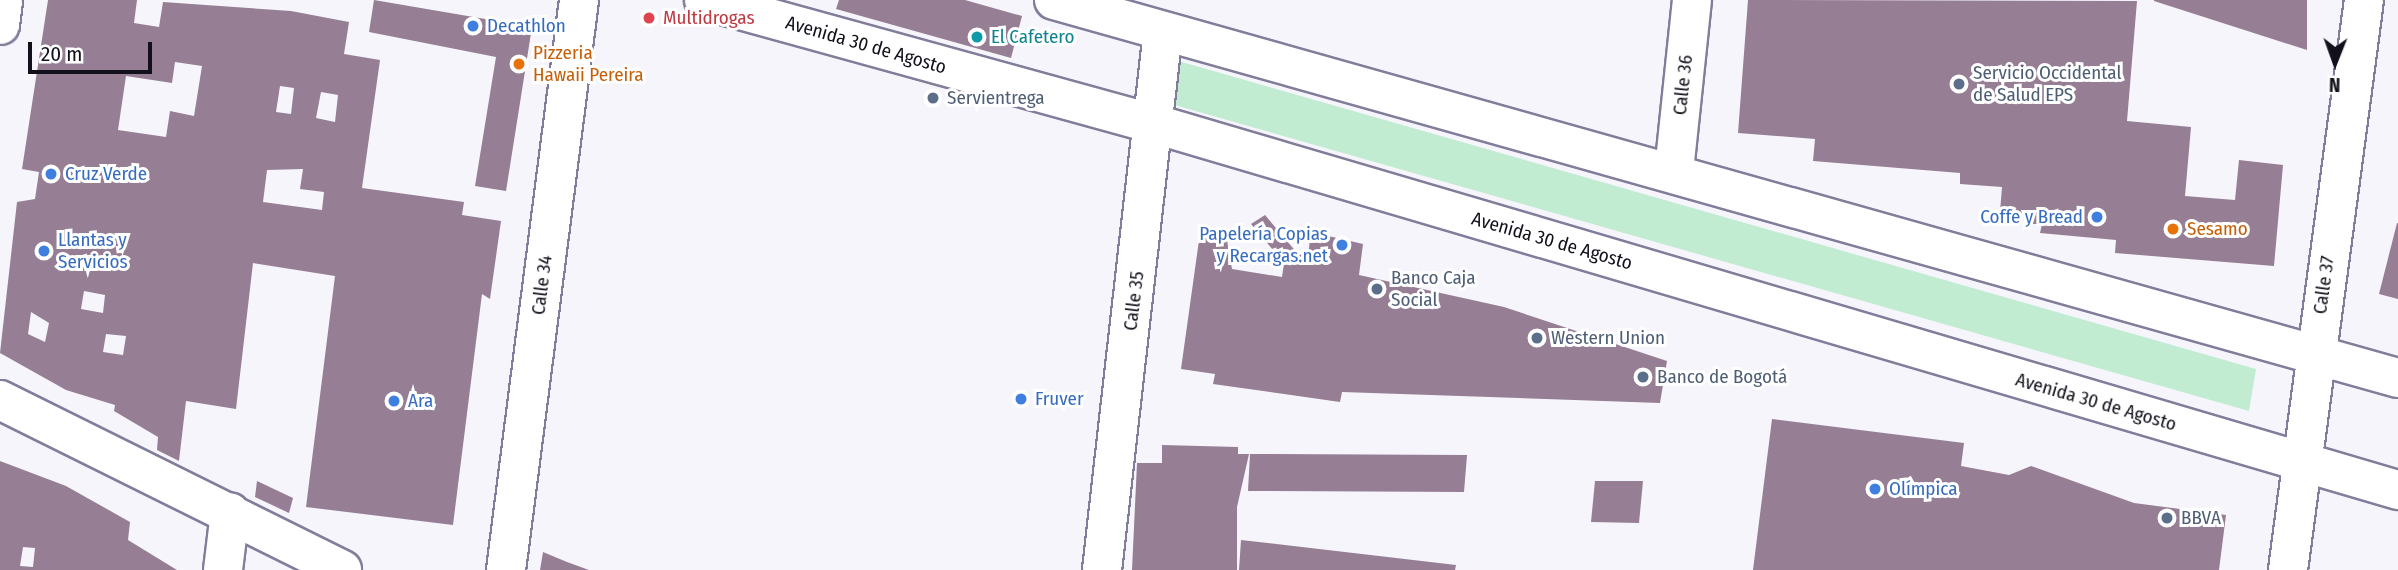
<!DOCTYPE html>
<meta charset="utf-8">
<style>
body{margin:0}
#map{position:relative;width:2398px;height:570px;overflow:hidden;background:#f6f5fc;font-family:"Fira Sans Condensed",sans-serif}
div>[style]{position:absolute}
.green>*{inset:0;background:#c1ecd2}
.building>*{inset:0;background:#967e94}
.roads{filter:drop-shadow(2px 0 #817d9a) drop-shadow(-2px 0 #817d9a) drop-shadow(0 2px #817d9a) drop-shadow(0 -2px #817d9a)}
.minor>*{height:38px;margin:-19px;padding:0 19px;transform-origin:19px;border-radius:19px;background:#fff}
.tertiary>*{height:38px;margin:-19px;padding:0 19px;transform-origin:19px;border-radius:19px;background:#fff}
.secondary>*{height:38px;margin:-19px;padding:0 19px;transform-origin:19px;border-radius:19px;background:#fff}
.primary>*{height:38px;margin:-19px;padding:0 19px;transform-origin:19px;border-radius:19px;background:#fff}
.dots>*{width:19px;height:19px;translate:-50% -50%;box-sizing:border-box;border:4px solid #fff;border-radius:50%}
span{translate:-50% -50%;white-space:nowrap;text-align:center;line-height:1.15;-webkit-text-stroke:6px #fff;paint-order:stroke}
.health-label{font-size:19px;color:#be3a42}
.left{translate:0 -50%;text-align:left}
.shop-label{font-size:19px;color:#366cbe}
.right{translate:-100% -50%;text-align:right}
.culture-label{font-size:19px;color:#0d838f}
.street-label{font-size:19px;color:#12101b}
.food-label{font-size:19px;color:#c56008}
.service-label{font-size:19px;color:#4e5e75}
.north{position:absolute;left:2300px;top:28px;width:70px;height:70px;-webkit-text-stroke:5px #fff;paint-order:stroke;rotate:181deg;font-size:19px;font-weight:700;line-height:28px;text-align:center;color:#12101b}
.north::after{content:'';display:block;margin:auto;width:24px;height:32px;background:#12101b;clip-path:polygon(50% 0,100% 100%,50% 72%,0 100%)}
.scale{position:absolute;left:28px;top:42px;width:124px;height:32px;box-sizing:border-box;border:4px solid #12101b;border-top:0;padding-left:9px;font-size:21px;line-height:24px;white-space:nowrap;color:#12101b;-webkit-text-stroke:5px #fff;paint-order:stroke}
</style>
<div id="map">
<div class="green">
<i style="clip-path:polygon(1161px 56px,2256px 369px,2249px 411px,1157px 100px)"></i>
</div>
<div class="building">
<i style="clip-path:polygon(evenodd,48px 0,137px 0,134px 23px,159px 27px,163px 2px,291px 11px,349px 22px,344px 54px,380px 60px,362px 188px,464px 202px,462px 215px,501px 221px,490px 299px,482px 294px,453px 525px,306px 507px,335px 276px,253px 263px,236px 409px,186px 401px,179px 461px,157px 450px,158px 437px,114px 411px,115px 405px,66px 390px,0 353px,17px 202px,35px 199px,39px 172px,22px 169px,48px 0,175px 62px,202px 66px,194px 116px,170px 111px,166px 137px,118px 130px,126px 76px,172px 83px,175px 62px,48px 0,280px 86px,294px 88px,291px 114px,276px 112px,280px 86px,48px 0,321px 92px,338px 95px,335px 122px,316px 118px,321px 92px,48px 0,303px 169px,300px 189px,324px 192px,322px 210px,263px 202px,267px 170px,303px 169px,48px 0,84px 291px,105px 295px,103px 313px,81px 309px,84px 291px,48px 0,31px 312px,49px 323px,45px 342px,28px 334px,31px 312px,48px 0,106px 334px,126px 336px,123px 355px,103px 352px,106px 334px)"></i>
<i style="clip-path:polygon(374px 0,532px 27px,506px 191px,475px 186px,496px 57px,369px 32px)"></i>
<i style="clip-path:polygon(839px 0,965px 0,1022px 16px,1011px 58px,836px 9px)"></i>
<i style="clip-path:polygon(1748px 0,2137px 1px,2127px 121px,2191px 127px,2185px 196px,2235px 200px,2239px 160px,2283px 165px,2274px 266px,2115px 253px,2116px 240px,2040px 233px,2042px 224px,2027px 224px,2028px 214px,2000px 212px,2002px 187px,1960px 184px,1960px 173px,1813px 161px,1815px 139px,1738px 133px)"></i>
<i style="clip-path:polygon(2154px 0,2307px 0,2307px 50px,2154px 1px)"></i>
<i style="clip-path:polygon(1265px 215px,1298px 254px,1308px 256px,1311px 232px,1363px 244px,1359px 275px,1504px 307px,1667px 361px,1660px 403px,1342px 392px,1340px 402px,1213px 384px,1215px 374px,1181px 369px,1201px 226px,1225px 229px,1232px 269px,1282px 277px,1284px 263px,1251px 224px)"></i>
<i style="clip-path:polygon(2397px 223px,2398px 223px,2398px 299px,2379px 294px)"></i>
<i style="clip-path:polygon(1772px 419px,1964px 443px,1961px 466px,2009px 475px,2031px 466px,2134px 503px,2226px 515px,2219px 570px,1753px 570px)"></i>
<i style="clip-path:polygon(1162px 445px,1238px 447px,1238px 454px,1249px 454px,1237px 507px,1237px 570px,1132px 570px,1137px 463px,1162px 463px)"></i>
<i style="clip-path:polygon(1250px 454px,1467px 455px,1464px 492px,1248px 491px)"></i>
<i style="clip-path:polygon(evenodd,0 461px,66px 486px,130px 522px,128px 540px,177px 570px,0 570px,0 461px,23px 547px,35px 548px,33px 567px,20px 566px,23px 547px)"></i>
<i style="clip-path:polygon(257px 481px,293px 498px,289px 513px,255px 497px)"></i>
<i style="clip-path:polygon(1595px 481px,1643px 481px,1639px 523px,1591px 522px)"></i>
<i style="clip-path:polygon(1241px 540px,1456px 565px,1455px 570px,1239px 570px)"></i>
<i style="clip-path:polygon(543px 552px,567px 562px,589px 570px,540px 570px)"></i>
</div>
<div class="roads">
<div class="minor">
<i style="left:0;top:25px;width:25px;rotate:-83deg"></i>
<i style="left:1674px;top:171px;width:172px;rotate:-84deg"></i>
<i style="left:223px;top:570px;width:58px;rotate:-83.1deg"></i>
<i style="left:506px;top:570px;width:575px;rotate:-82.7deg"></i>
<i style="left:2288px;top:570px;width:575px;rotate:-82.41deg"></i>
</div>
<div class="tertiary">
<i style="left:0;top:400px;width:382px;rotate:26.4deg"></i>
</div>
<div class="secondary">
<i style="left:1102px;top:570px;width:542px;rotate:-83.54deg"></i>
</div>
<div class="primary">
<i style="left:704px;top:0;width:468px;rotate:15.4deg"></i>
<i style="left:1155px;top:124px;width:1296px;rotate:16.41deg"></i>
<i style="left:1054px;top:0;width:1396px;rotate:15.71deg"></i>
</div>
</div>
<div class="dots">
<i style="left:649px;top:18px;background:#e0444e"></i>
<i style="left:473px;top:26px;background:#3f7fe0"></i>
<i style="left:977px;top:37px;background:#0f9aa8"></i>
<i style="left:519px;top:64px;background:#e8710a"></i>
<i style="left:1959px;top:84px;background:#5c6f8a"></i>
<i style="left:933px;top:98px;background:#5c6f8a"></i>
<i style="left:51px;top:174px;background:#3f7fe0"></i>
<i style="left:2097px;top:217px;background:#3f7fe0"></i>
<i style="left:2173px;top:229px;background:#e8710a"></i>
<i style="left:1342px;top:245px;background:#3f7fe0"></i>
<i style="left:44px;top:251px;background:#3f7fe0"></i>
<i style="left:1377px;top:289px;background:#5c6f8a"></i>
<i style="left:1537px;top:338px;background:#5c6f8a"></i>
<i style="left:1643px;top:377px;background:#5c6f8a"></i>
<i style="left:1021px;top:399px;background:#3f7fe0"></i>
<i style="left:394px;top:401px;background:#3f7fe0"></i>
<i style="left:1875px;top:489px;background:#3f7fe0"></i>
<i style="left:2167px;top:518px;background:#5c6f8a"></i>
</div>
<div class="health-label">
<span class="left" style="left:663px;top:18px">Multidrogas</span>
</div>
<div class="shop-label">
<span class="left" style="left:487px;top:26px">Decathlon</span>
<span class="left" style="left:65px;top:174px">Cruz Verde</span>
<span class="right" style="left:2083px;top:217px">Coffe y Bread</span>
<span class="right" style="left:1328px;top:245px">Papelería Copias<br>y Recargas.net</span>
<span class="left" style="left:58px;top:251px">Llantas y<br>Servicios</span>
<span class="left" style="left:1035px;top:399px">Fruver</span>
<span class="left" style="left:408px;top:401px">Ara</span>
<span class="left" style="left:1889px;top:489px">Olímpica</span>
</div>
<div class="culture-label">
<span class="left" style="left:991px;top:37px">El Cafetero</span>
</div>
<div class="street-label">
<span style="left:866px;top:45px;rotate:16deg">Avenida 30 de Agosto</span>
<span style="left:1683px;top:85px;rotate:-84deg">Calle 36</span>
<span style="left:1552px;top:241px;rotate:16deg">Avenida 30 de Agosto</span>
<span style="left:542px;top:285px;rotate:-83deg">Calle 34</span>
<span style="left:2324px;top:285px;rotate:-82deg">Calle 37</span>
<span style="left:1134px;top:301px;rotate:-83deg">Calle 35</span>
<span style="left:2096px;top:402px;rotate:16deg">Avenida 30 de Agosto</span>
</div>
<div class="food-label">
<span class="left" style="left:533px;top:64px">Pizzeria<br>Hawaii Pereira</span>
<span class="left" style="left:2187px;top:229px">Sesamo</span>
</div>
<div class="service-label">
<span class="left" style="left:1973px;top:84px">Servicio Occidental<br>de Salud EPS</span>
<span class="left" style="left:947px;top:98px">Servientrega</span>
<span class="left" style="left:1391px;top:289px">Banco Caja<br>Social</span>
<span class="left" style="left:1551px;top:338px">Western Union</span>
<span class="left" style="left:1657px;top:377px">Banco de Bogotá</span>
<span class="left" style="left:2181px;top:518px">BBVA</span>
</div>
<div class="north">N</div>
<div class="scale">20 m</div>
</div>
